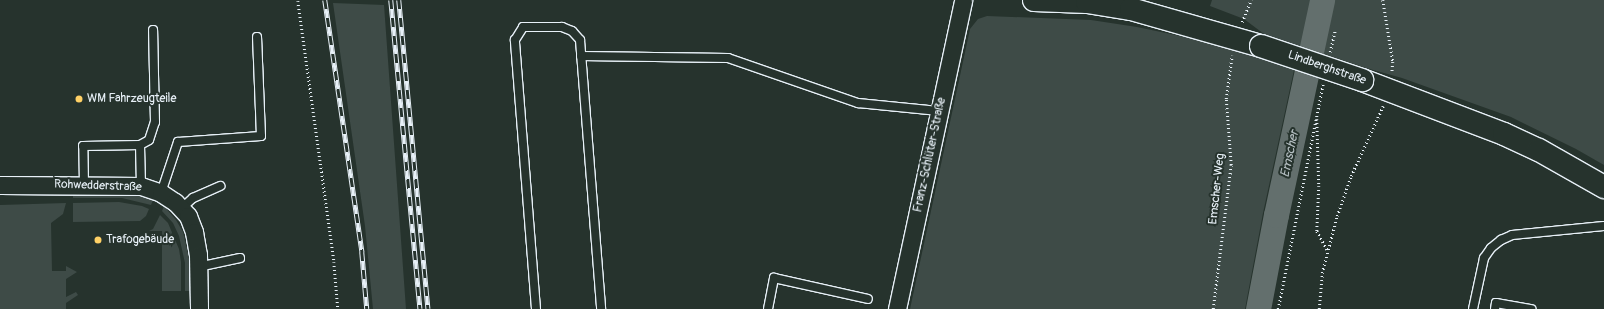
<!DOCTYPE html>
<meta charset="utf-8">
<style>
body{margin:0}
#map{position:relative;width:1604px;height:309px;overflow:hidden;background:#26332d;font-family:Pangolin,sans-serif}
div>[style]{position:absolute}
.green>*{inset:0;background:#3e4b47}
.river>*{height:25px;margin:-12.5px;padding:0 12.5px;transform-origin:12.5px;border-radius:12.5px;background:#636f6d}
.path>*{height:2.5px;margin-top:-1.25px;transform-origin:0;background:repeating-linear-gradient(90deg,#e8f1f8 0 1px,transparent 0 4px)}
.roads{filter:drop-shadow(1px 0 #e8f1f8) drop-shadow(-1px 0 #e8f1f8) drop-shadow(0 1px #e8f1f8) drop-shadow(0 -1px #e8f1f8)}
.lane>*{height:8px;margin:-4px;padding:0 4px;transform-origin:4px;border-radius:4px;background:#26332d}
.street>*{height:17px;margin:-8.5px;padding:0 8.5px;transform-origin:8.5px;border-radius:8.5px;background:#26332d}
.secondary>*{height:22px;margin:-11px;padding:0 11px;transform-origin:11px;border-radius:11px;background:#26332d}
.rail>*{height:4.5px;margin-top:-2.25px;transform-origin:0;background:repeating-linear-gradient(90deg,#26332d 0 9px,#e8f1f8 0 18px);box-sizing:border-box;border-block:1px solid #e8f1f8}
.bridges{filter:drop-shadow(1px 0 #e8f1f8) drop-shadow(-1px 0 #e8f1f8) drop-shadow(0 1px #e8f1f8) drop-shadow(0 -1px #e8f1f8)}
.secondary-bridge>*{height:22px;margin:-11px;padding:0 11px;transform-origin:11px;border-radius:11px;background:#26332d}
.dots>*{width:11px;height:11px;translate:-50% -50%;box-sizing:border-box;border:2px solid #26332d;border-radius:50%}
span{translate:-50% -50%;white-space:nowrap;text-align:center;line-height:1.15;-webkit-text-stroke:4px #26332d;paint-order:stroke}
.street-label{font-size:12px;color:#e8f1f8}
.poi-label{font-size:12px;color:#e8f1f8}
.left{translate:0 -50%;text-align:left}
.water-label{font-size:13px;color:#b3bdc0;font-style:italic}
</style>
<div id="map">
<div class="green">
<i style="clip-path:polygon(1212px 0,1604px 0,1604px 165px,1576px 149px,1511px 117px,1402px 78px,1366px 68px,1264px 34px,1244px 19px,1210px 6px)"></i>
<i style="clip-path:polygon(333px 3px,384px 5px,406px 309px,373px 309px,365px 226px)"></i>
<i style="clip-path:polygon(987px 16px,1091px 20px,1137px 27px,1190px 38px,1260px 58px,1294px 70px,1263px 213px,1245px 309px,910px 309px,970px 29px,978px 19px)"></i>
<i style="clip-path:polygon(73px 193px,125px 193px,142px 196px,153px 200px,151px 205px,122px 198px,73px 198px)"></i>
<i style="clip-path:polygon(119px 202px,142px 206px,149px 209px,146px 216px,140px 221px,73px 222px,73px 203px)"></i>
<i style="clip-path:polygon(66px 203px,63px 214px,51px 223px,52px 271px,66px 271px,66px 266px,77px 272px,66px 279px,66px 297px,76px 292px,78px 295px,66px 303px,66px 309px,0 309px,0 205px)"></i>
<i style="clip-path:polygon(164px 206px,176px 220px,183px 232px,190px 263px,190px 291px,185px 291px,185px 263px,179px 236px,173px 223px,162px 211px)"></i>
<i style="clip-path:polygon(160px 215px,168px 223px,179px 249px,181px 262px,181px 291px,162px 291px,162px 231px,149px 231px,153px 229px)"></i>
</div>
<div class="river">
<i style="left:1258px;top:309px;width:96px;rotate:-79.2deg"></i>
<i style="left:1276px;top:215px;width:220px;rotate:-77.9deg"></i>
</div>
<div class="path">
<i style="left:1383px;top:0;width:63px;rotate:80.8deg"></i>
<i style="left:1393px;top:62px;width:11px;rotate:95deg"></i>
<i style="left:298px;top:1px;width:263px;rotate:82.1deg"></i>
<i style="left:334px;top:262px;width:47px;rotate:85.1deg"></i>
<i style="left:1242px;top:22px;width:24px;rotate:-68deg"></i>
<i style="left:1330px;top:52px;width:23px;rotate:-77deg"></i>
<i style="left:1317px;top:119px;width:67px;rotate:88.3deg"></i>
<i style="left:1319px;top:186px;width:45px;rotate:92.5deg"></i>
<i style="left:1317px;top:231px;width:23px;rotate:61deg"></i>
<i style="left:1213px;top:309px;width:145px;rotate:-82.9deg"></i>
<i style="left:1231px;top:165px;width:66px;rotate:-94.3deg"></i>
<i style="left:1226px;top:99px;width:44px;rotate:-82.2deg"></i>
<i style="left:1278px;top:309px;width:229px;rotate:-78.7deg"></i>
<i style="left:1319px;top:309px;width:36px;rotate:-85deg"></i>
<i style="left:1322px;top:273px;width:59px;rotate:-75.3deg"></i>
<i style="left:1337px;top:216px;width:42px;rotate:-70.7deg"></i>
<i style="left:1351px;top:176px;width:77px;rotate:-65.4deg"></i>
</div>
<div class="roads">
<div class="lane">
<i style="left:581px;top:56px;width:147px;rotate:0.8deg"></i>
<i style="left:728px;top:58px;width:138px;rotate:19.1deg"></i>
<i style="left:858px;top:103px;width:81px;rotate:5.6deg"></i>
<i style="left:140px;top:145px;width:10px;rotate:-29deg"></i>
<i style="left:149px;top:140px;width:19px;rotate:-72deg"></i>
<i style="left:155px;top:122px;width:92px;rotate:-91.2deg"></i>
<i style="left:84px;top:185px;width:39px;rotate:-91deg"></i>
<i style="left:83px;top:146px;width:57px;rotate:-1deg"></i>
<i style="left:140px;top:145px;width:41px;rotate:88.6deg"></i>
<i style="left:161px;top:193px;width:54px;rotate:-71.6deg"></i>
<i style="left:178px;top:142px;width:83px;rotate:-4.1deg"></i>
<i style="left:261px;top:136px;width:99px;rotate:-92.3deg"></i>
<i style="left:181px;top:209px;width:16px;rotate:-43deg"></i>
<i style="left:193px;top:198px;width:30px;rotate:-24deg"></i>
<i style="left:198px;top:267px;width:43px;rotate:-12.1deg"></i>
<i style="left:536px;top:309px;width:270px;rotate:-94.5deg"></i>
<i style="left:515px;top:40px;width:15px;rotate:-58deg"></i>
<i style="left:523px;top:27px;width:39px"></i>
<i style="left:562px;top:27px;width:11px;rotate:22deg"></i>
<i style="left:572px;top:31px;width:12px;rotate:48deg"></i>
<i style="left:580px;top:40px;width:270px;rotate:85.5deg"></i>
<i style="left:768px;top:309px;width:32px;rotate:-79deg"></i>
<i style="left:774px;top:278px;width:96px;rotate:12.6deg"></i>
<i style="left:1473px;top:309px;width:52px;rotate:-77.8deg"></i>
<i style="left:1484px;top:258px;width:12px;rotate:-55deg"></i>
<i style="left:1491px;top:248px;width:13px;rotate:-39deg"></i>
<i style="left:1501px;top:240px;width:12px;rotate:-24deg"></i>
<i style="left:1512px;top:235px;width:92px;rotate:-5.6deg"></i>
<i style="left:1495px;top:309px;width:6px;rotate:-81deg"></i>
<i style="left:1496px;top:303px;width:36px;rotate:10deg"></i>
</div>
<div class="street">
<i style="left:0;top:185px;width:141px;rotate:0.4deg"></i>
<i style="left:141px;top:186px;width:21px;rotate:19deg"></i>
<i style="left:161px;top:193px;width:17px;rotate:33deg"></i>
<i style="left:175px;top:202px;width:19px;rotate:47deg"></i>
<i style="left:188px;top:216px;width:17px;rotate:69deg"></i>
<i style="left:194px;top:232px;width:23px;rotate:80deg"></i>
<i style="left:198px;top:255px;width:54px;rotate:88.9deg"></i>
<i style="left:897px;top:309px;width:316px;rotate:-77.9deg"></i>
</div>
<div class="secondary">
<i style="left:1034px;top:0;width:53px;rotate:2.2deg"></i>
<i style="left:1087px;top:2px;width:45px;rotate:9deg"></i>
<i style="left:1131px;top:9px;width:135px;rotate:15.9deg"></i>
<i style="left:1362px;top:80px;width:152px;rotate:20.8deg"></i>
<i style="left:1504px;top:134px;width:38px;rotate:25deg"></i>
<i style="left:1539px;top:150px;width:75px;rotate:29.6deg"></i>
</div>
</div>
<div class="rail">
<i style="left:325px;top:0;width:255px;rotate:81.6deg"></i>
<i style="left:362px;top:252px;width:57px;rotate:85deg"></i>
<i style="left:391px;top:0;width:310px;rotate:84.6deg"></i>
<i style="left:399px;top:0;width:310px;rotate:84.6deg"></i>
</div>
<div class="bridges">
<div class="secondary-bridge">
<i style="left:1261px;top:46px;width:107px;rotate:18.6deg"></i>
</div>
</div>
<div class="dots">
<i style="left:79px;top:99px;background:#ffd166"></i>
<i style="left:98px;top:240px;background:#ffd166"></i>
</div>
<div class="street-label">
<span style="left:1327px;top:68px;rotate:19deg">Lindberghstraße</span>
<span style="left:930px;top:155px;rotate:-78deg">Franz-Schlüter-Straße</span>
<span style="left:98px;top:186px;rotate:2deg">Rohwedderstraße</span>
<span style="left:1217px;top:189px;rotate:-84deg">Emscher-Weg</span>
</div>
<div class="poi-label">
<span class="left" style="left:87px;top:99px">WM Fahrzeugteile</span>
<span class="left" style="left:106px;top:240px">Trafogebäude</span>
</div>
<div class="water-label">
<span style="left:1290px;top:154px;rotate:-78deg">Emscher</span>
</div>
</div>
